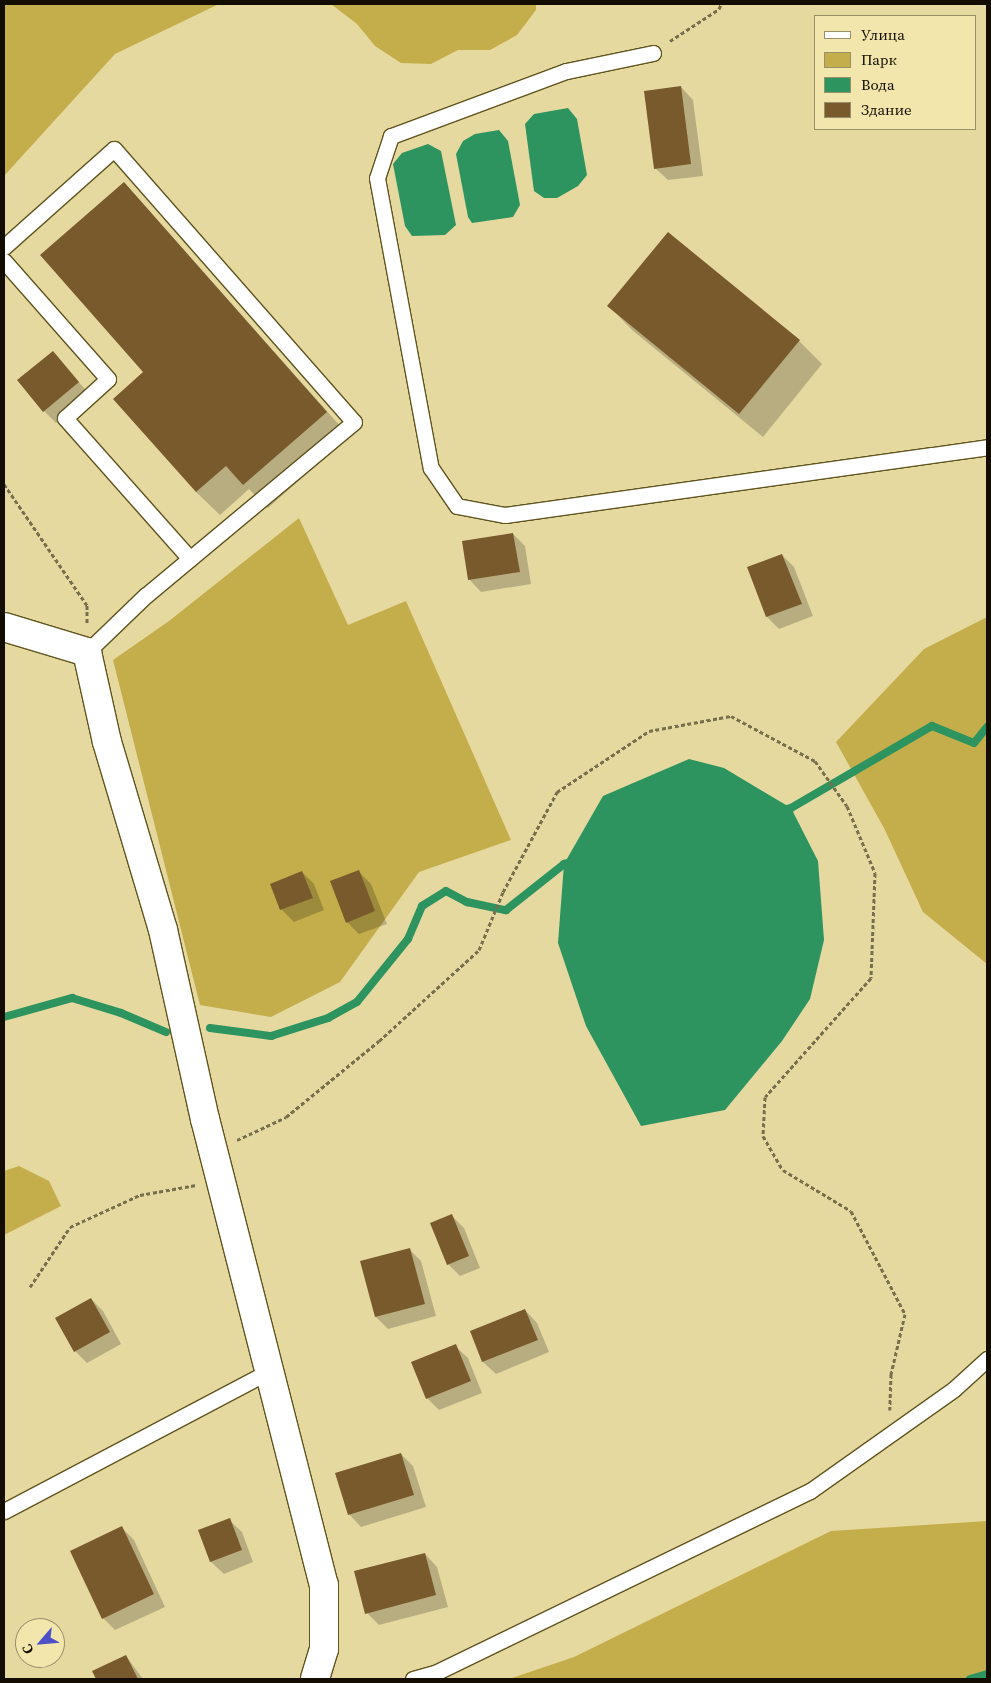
<!DOCTYPE html>
<meta charset="utf-8">
<style>
body{margin:0}
#map{position:relative;width:991px;height:1683px;overflow:hidden;background:#e6d9a0;font-family:"Source Serif 4",serif}
div>[style]{position:absolute}
.green>*{inset:0;background:#c4ae4b}
.water>*{inset:0;background:#2d935f}
.shadow>*{inset:0;background:#0003}
.stream>*{height:8px;margin:-4px;padding:0 4px;transform-origin:4px;border-radius:4px;background:#2d935f}
.building>*{inset:0;background:#785a2c}
.path>*{height:3px;margin-top:-1.5px;transform-origin:0;background:repeating-linear-gradient(90deg,#776e4c 0 4px,transparent 0 6.5px)}
.roads{filter:drop-shadow(1px 0 #60541e) drop-shadow(-1px 0 #60541e) drop-shadow(0 1px #60541e) drop-shadow(0 -1px #60541e)}
.lane>*{height:15px;margin:-7.5px;padding:0 7.5px;transform-origin:7.5px;border-radius:7.5px;background:#fff}
.street>*{height:28px;margin:-14px;padding:0 14px;transform-origin:14px;border-radius:14px;background:#fff}
span{translate:-50% -50%;white-space:nowrap;text-align:center;line-height:1.15;-webkit-text-stroke:4px #f3e6ad;paint-order:stroke}
.frame{position:absolute;inset:0;border:5px solid #120d00;pointer-events:none}
.legend{position:absolute;left:814px;top:15px;width:162px;height:115px;box-sizing:border-box;background:#f3e6ad;border:1px solid #998f68;margin:0;padding:6px 9px;list-style:none;font-size:15px;color:#120d00}
.legend li{display:flex;align-items:center;gap:10px;height:25px}
.legend b{width:25px;border:1px solid #998f68}
.north{position:absolute;left:15px;top:1618px;width:50px;height:50px;box-sizing:border-box;background:#f3e6ad;border:1px solid #998f68;border-radius:50%;rotate:243deg;font-size:14px;font-weight:700;line-height:20px;text-align:center;color:#120d00}
.north::after{content:'';display:block;margin:auto;width:18px;height:22px;background:#4d50c6;clip-path:polygon(50% 0,100% 100%,50% 72%,0 100%)}
</style>
<div id="map">
<div class="green">
<i style="clip-path:polygon(4px 4px,219px 4px,115px 54px,4px 176px)"></i>
<i style="clip-path:polygon(331px 4px,536px 4px,536px 10px,517px 35px,490px 50px,458px 50px,431px 64px,401px 63px,375px 46px,357px 24px)"></i>
<i style="clip-path:polygon(299px 518px,348px 625px,406px 601px,511px 840px,419px 872px,340px 982px,271px 1017px,200px 1005px,113px 660px,169px 621px)"></i>
<i style="clip-path:polygon(987px 617px,987px 964px,923px 912px,884px 828px,836px 742px,924px 649px)"></i>
<i style="clip-path:polygon(19px 1166px,49px 1181px,61px 1206px,4px 1235px,4px 1171px)"></i>
<i style="clip-path:polygon(987px 1521px,987px 1679px,509px 1679px,574px 1657px,831px 1531px)"></i>
</div>
<div class="water">
<i style="clip-path:polygon(568px 108px,577px 119px,587px 175px,578px 186px,557px 198px,544px 198px,534px 191px,525px 124px,534px 114px)"></i>
<i style="clip-path:polygon(499px 130px,508px 141px,520px 205px,513px 217px,472px 223px,468px 217px,456px 154px,463px 141px,475px 134px)"></i>
<i style="clip-path:polygon(428px 144px,441px 151px,456px 225px,445px 235px,412px 236px,405px 226px,393px 164px,402px 153px)"></i>
<i style="clip-path:polygon(689px 759px,724px 768px,791px 808px,818px 861px,824px 940px,810px 999px,782px 1041px,725px 1110px,641px 1126px,586px 1026px,558px 943px,564px 864px,603px 796px)"></i>
</div>
<div class="shadow">
<i style="clip-path:polygon(681px 87px,693px 100px,703px 176px,668px 180px,655px 168px)"></i>
<i style="clip-path:polygon(124px 183px,349px 436px,268px 508px,249px 489px,220px 515px,196px 492px,145px 372px)"></i>
<i style="clip-path:polygon(609px 306px,799px 341px,822px 364px,763px 437px,632px 330px)"></i>
<i style="clip-path:polygon(53px 352px,90px 395px,56px 423px,44px 411px)"></i>
<i style="clip-path:polygon(513px 534px,525px 546px,531px 584px,481px 592px,469px 579px)"></i>
<i style="clip-path:polygon(782px 555px,794px 567px,813px 616px,779px 629px,767px 617px,748px 568px)"></i>
<i style="clip-path:polygon(302px 872px,314px 884px,324px 910px,294px 922px,281px 909px)"></i>
<i style="clip-path:polygon(359px 872px,371px 884px,387px 924px,359px 934px,347px 922px)"></i>
<i style="clip-path:polygon(452px 1216px,464px 1228px,480px 1268px,460px 1276px,448px 1264px)"></i>
<i style="clip-path:polygon(409px 1249px,421px 1261px,436px 1316px,388px 1329px,376px 1317px)"></i>
<i style="clip-path:polygon(91px 1299px,103px 1311px,121px 1344px,87px 1363px,75px 1351px)"></i>
<i style="clip-path:polygon(525px 1310px,537px 1323px,549px 1352px,496px 1374px,483px 1362px,472px 1332px)"></i>
<i style="clip-path:polygon(455px 1346px,468px 1358px,482px 1393px,439px 1410px,427px 1398px)"></i>
<i style="clip-path:polygon(401px 1454px,413px 1466px,426px 1507px,361px 1527px,349px 1514px)"></i>
<i style="clip-path:polygon(229px 1520px,242px 1532px,253px 1562px,224px 1574px,211px 1562px,200px 1531px)"></i>
<i style="clip-path:polygon(122px 1528px,134px 1540px,165px 1607px,115px 1630px,103px 1618px)"></i>
<i style="clip-path:polygon(425px 1554px,437px 1567px,448px 1607px,379px 1625px,367px 1613px)"></i>
<i style="clip-path:polygon(126px 1656px,143px 1679px,98px 1679px,94px 1672px)"></i>
</div>
<div class="stream">
<i style="left:780px;top:810px;width:11px;rotate:-10deg"></i>
<i style="left:791px;top:808px;width:163px;rotate:-30.2deg"></i>
<i style="left:932px;top:726px;width:45px;rotate:22deg"></i>
<i style="left:974px;top:743px;width:21px;rotate:-51deg"></i>
<i style="left:4px;top:1017px;width:71px;rotate:-15.6deg"></i>
<i style="left:72px;top:998px;width:51px;rotate:17deg"></i>
<i style="left:121px;top:1013px;width:49px;rotate:22.9deg"></i>
<i style="left:210px;top:1028px;width:62px;rotate:7.5deg"></i>
<i style="left:271px;top:1036px;width:60px;rotate:-17.5deg"></i>
<i style="left:328px;top:1018px;width:33px;rotate:-29deg"></i>
<i style="left:357px;top:1002px;width:81px;rotate:-51deg"></i>
<i style="left:408px;top:939px;width:36px;rotate:-67deg"></i>
<i style="left:422px;top:906px;width:28px;rotate:-32deg"></i>
<i style="left:446px;top:891px;width:24px;rotate:28deg"></i>
<i style="left:467px;top:902px;width:40px;rotate:12deg"></i>
<i style="left:506px;top:910px;width:74px;rotate:-38.4deg"></i>
<i style="left:564px;top:864px;width:9px;rotate:-13deg"></i>
<i style="left:970px;top:1679px;width:18px;rotate:-16deg"></i>
</div>
<div class="building">
<i style="clip-path:polygon(681px 86px,691px 164px,654px 169px,644px 91px)"></i>
<i style="clip-path:polygon(124px 182px,327px 412px,243px 485px,226px 466px,196px 492px,113px 399px,143px 372px,40px 255px)"></i>
<i style="clip-path:polygon(668px 232px,800px 340px,739px 414px,607px 306px)"></i>
<i style="clip-path:polygon(53px 351px,79px 382px,43px 412px,17px 380px)"></i>
<i style="clip-path:polygon(513px 533px,520px 572px,468px 580px,462px 541px)"></i>
<i style="clip-path:polygon(782px 554px,802px 604px,766px 617px,747px 567px)"></i>
<i style="clip-path:polygon(359px 870px,375px 911px,346px 923px,330px 881px)"></i>
<i style="clip-path:polygon(302px 871px,313px 898px,280px 910px,270px 884px)"></i>
<i style="clip-path:polygon(452px 1214px,469px 1256px,447px 1265px,430px 1223px)"></i>
<i style="clip-path:polygon(410px 1248px,425px 1304px,375px 1317px,360px 1261px)"></i>
<i style="clip-path:polygon(91px 1298px,110px 1332px,74px 1352px,55px 1318px)"></i>
<i style="clip-path:polygon(525px 1309px,538px 1340px,482px 1362px,470px 1331px)"></i>
<i style="clip-path:polygon(456px 1344px,471px 1381px,426px 1399px,411px 1362px)"></i>
<i style="clip-path:polygon(401px 1453px,414px 1495px,348px 1515px,335px 1473px)"></i>
<i style="clip-path:polygon(230px 1518px,242px 1550px,210px 1562px,198px 1530px)"></i>
<i style="clip-path:polygon(122px 1526px,154px 1594px,102px 1619px,70px 1551px)"></i>
<i style="clip-path:polygon(425px 1553px,436px 1595px,365px 1614px,354px 1571px)"></i>
<i style="clip-path:polygon(126px 1655px,138px 1679px,96px 1679px,92px 1671px)"></i>
</div>
<div class="path">
<i style="left:670px;top:41px;width:59px;rotate:-33.1deg"></i>
<i style="left:719px;top:9px;width:5px;rotate:-68deg"></i>
<i style="left:4px;top:484px;width:147px;rotate:55.6deg"></i>
<i style="left:87px;top:605px;width:18px;rotate:90deg"></i>
<i style="left:237px;top:1140px;width:54px;rotate:-25.1deg"></i>
<i style="left:286px;top:1117px;width:120px;rotate:-39.3deg"></i>
<i style="left:379px;top:1041px;width:135px;rotate:-42.3deg"></i>
<i style="left:479px;top:950px;width:63px;rotate:-67.5deg"></i>
<i style="left:503px;top:892px;width:114px;rotate:-61.6deg"></i>
<i style="left:557px;top:792px;width:110px;rotate:-33.5deg"></i>
<i style="left:649px;top:731px;width:83px;rotate:-10.4deg"></i>
<i style="left:731px;top:716px;width:95px;rotate:28.2deg"></i>
<i style="left:815px;top:761px;width:55px;rotate:54.6deg"></i>
<i style="left:847px;top:806px;width:73px;rotate:67.3deg"></i>
<i style="left:875px;top:873px;width:105px;rotate:92.2deg"></i>
<i style="left:871px;top:978px;width:159px;rotate:131.7deg"></i>
<i style="left:765px;top:1097px;width:39px;rotate:93deg"></i>
<i style="left:763px;top:1136px;width:39px;rotate:60deg"></i>
<i style="left:783px;top:1170px;width:79px;rotate:31.1deg"></i>
<i style="left:851px;top:1211px;width:116px;rotate:62.3deg"></i>
<i style="left:905px;top:1314px;width:62px;rotate:103.1deg"></i>
<i style="left:891px;top:1374px;width:36px;rotate:92deg"></i>
<i style="left:30px;top:1287px;width:72px;rotate:-56.3deg"></i>
<i style="left:70px;top:1227px;width:77px;rotate:-24.6deg"></i>
<i style="left:140px;top:1195px;width:57px;rotate:-10.1deg"></i>
</div>
<div class="roads">
<div class="lane">
<i style="left:653px;top:53px;width:89px;rotate:168.3deg"></i>
<i style="left:566px;top:71px;width:187px;rotate:159.6deg"></i>
<i style="left:391px;top:136px;width:44px;rotate:108.4deg"></i>
<i style="left:377px;top:178px;width:295px;rotate:79.5deg"></i>
<i style="left:431px;top:468px;width:46px;rotate:55.6deg"></i>
<i style="left:457px;top:506px;width:49px;rotate:10.6deg"></i>
<i style="left:505px;top:515px;width:487px;rotate:-8deg"></i>
<i style="left:4px;top:247px;width:147px;rotate:-41.7deg"></i>
<i style="left:114px;top:149px;width:363px;rotate:48.7deg"></i>
<i style="left:354px;top:422px;width:271px;rotate:140.2deg"></i>
<i style="left:146px;top:595px;width:82px;rotate:136deg"></i>
<i style="left:4px;top:261px;width:157px;rotate:48.6deg"></i>
<i style="left:108px;top:379px;width:58px;rotate:137.8deg"></i>
<i style="left:65px;top:418px;width:188px;rotate:48.4deg"></i>
<i style="left:4px;top:1511px;width:301px;rotate:-27.8deg"></i>
<i style="left:413px;top:1679px;width:25px;rotate:-16deg"></i>
<i style="left:437px;top:1672px;width:415px;rotate:-25.9deg"></i>
<i style="left:810px;top:1491px;width:176px;rotate:-35.3deg"></i>
<i style="left:954px;top:1389px;width:45px;rotate:-42.3deg"></i>
</div>
<div class="street">
<i style="left:4px;top:627px;width:87px;rotate:16.8deg"></i>
<i style="left:87px;top:652px;width:92px;rotate:77.5deg"></i>
<i style="left:107px;top:742px;width:196px;rotate:73.4deg"></i>
<i style="left:163px;top:930px;width:194px;rotate:77.5deg"></i>
<i style="left:205px;top:1119px;width:481px;rotate:75.7deg"></i>
<i style="left:324px;top:1585px;width:64px;rotate:90deg"></i>
<i style="left:324px;top:1649px;width:31px;rotate:107deg"></i>
</div>
</div>
<div class="frame"></div>
<ul class="legend">
<li><b style="height:6px;background:#fff"></b>Улица</li>
<li><b style="height:14px;background:#c4ae4b"></b>Парк</li>
<li><b style="height:14px;background:#2d935f"></b>Вода</li>
<li><b style="height:14px;background:#785a2c"></b>Здание</li>
</ul>
<div class="north">С</div>
</div>
